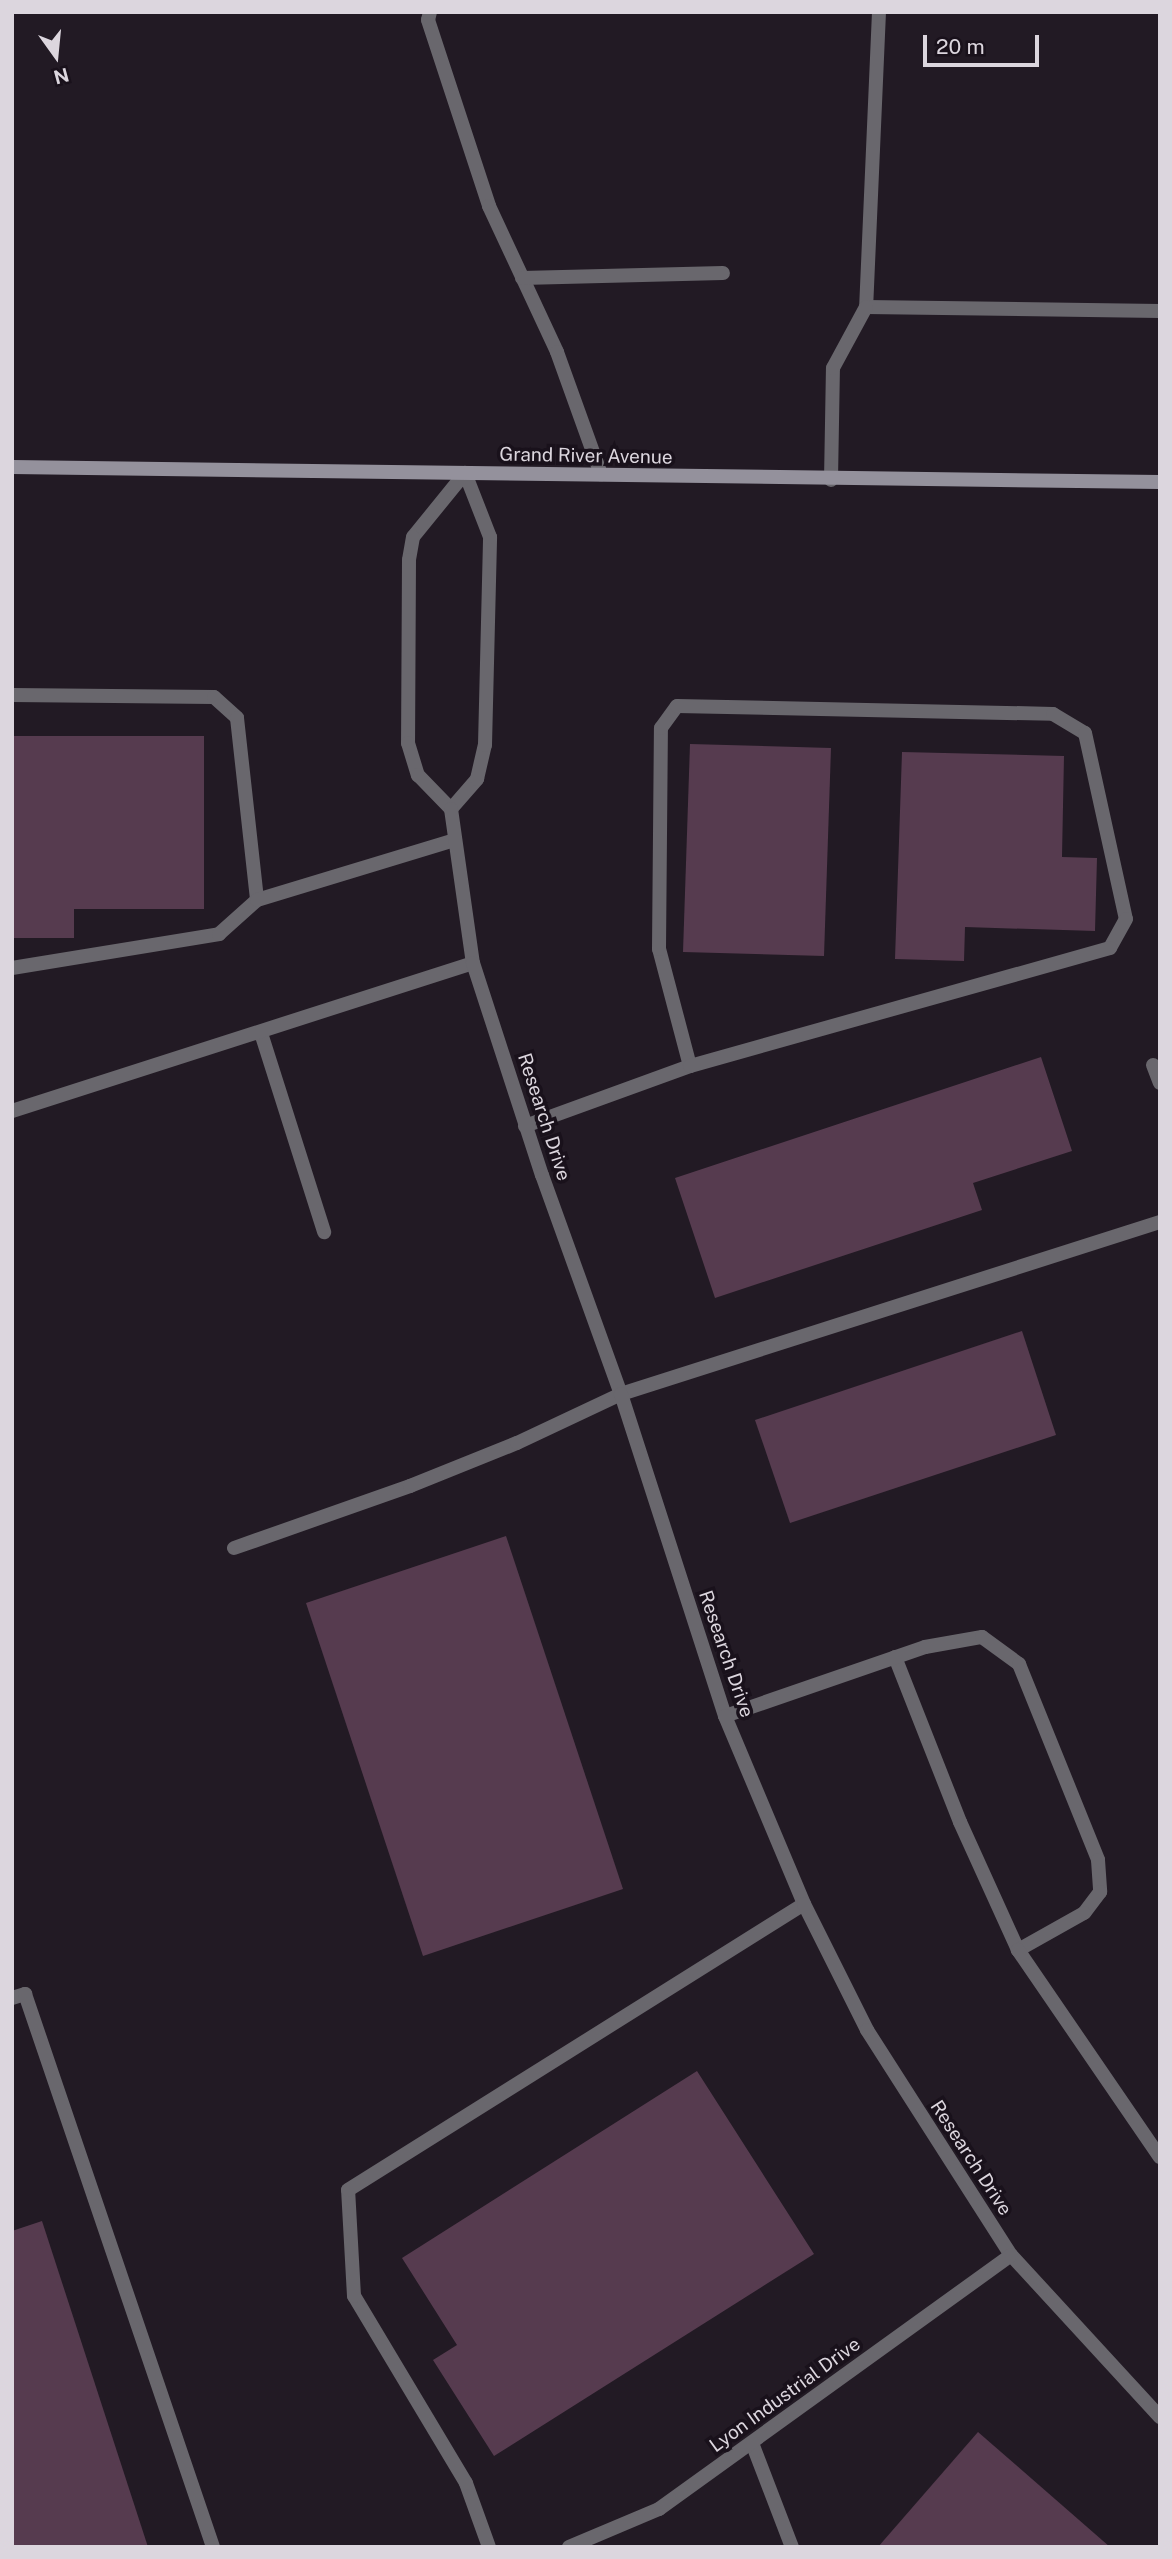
<!DOCTYPE html>
<style>
body{margin:0}
#map{position:relative;width:1172px;height:2559px;overflow:hidden;background:#221a24;font-family:"Public Sans",sans-serif}
div>[style]{position:absolute}
.building>*{inset:0;background:#563b4f}
.service>*{height:14px;margin:-7px;padding:0 7px;transform-origin:7px;border-radius:7px;background:#69676d}
.minor>*{height:14px;margin:-7px;padding:0 7px;transform-origin:7px;border-radius:7px;background:#69676d}
.secondary>*{height:14px;margin:-7px;padding:0 7px;transform-origin:7px;border-radius:7px;background:#94919c}
span{translate:-50% -50%;white-space:nowrap;text-align:center;line-height:1.15;-webkit-text-stroke:7px #19111b;paint-order:stroke}
.street-label{font-size:19px;color:#dcd6de}
.frame{position:absolute;inset:0;border:14px solid #dcd6de;pointer-events:none}
.north{position:absolute;left:21px;top:21px;width:70px;height:70px;-webkit-text-stroke:5px #19111b;paint-order:stroke;rotate:165deg;font-size:19px;font-weight:700;line-height:28px;text-align:center;color:#dcd6de}
.north::after{content:'';display:block;margin:auto;width:24px;height:32px;background:#dcd6de;clip-path:polygon(50% 0,100% 100%,50% 72%,0 100%)}
.scale{position:absolute;left:923px;top:35px;width:116px;height:32px;box-sizing:border-box;border:4px solid #dcd6de;border-top:0;padding-left:9px;font-size:21px;line-height:24px;white-space:nowrap;color:#dcd6de;-webkit-text-stroke:5px #19111b;paint-order:stroke}
</style>
<div id="map">
<div class="building">
<i style="clip-path:polygon(13px 736px,204px 736px,204px 909px,74px 909px,74px 938px,13px 938px)"></i>
<i style="clip-path:polygon(690px 744px,831px 748px,824px 956px,683px 952px)"></i>
<i style="clip-path:polygon(902px 752px,1064px 756px,1062px 857px,1097px 858px,1095px 931px,965px 927px,964px 961px,895px 959px)"></i>
<i style="clip-path:polygon(1041px 1057px,1072px 1151px,973px 1183px,982px 1210px,715px 1298px,675px 1178px)"></i>
<i style="clip-path:polygon(1022px 1331px,1056px 1435px,790px 1523px,755px 1420px)"></i>
<i style="clip-path:polygon(506px 1536px,623px 1889px,423px 1956px,306px 1603px)"></i>
<i style="clip-path:polygon(697px 2071px,814px 2254px,494px 2456px,433px 2360px,457px 2345px,402px 2258px)"></i>
<i style="clip-path:polygon(42px 2221px,148px 2547px,12px 2547px,12px 2231px)"></i>
<i style="clip-path:polygon(978px 2432px,1110px 2547px,878px 2547px)"></i>
</div>
<div class="service">
<i style="left:430px;top:12px;width:8px;rotate:104deg"></i>
<i style="left:428px;top:20px;width:196px;rotate:71.8deg"></i>
<i style="left:489px;top:206px;width:161px;rotate:65deg"></i>
<i style="left:557px;top:352px;width:130px;rotate:70.2deg"></i>
<i style="left:879px;top:12px;width:295px;rotate:92.5deg"></i>
<i style="left:866px;top:307px;width:294px;rotate:0.8deg"></i>
<i style="left:522px;top:278px;width:201px;rotate:-1.4deg"></i>
<i style="left:831px;top:480px;width:112px;rotate:-89deg"></i>
<i style="left:833px;top:368px;width:69px;rotate:-61.6deg"></i>
<i style="left:12px;top:695px;width:202px;rotate:0.6deg"></i>
<i style="left:214px;top:697px;width:31px;rotate:42deg"></i>
<i style="left:237px;top:718px;width:183px;rotate:83.7deg"></i>
<i style="left:12px;top:968px;width:210px;rotate:-9.3deg"></i>
<i style="left:219px;top:934px;width:51px;rotate:-41.8deg"></i>
<i style="left:257px;top:900px;width:207px;rotate:-16.9deg"></i>
<i style="left:261px;top:1033px;width:209px;rotate:72.4deg"></i>
<i style="left:1153px;top:1065px;width:19px;rotate:69deg"></i>
<i style="left:12px;top:1111px;width:484px;rotate:-17.8deg"></i>
<i style="left:525px;top:1126px;width:176px;rotate:-20deg"></i>
<i style="left:690px;top:1066px;width:121px;rotate:-104.8deg"></i>
<i style="left:659px;top:949px;width:221px;rotate:-89.5deg"></i>
<i style="left:661px;top:728px;width:27px;rotate:-54deg"></i>
<i style="left:677px;top:706px;width:376px;rotate:1.2deg"></i>
<i style="left:1053px;top:714px;width:37px;rotate:31deg"></i>
<i style="left:1085px;top:733px;width:190px;rotate:77.6deg"></i>
<i style="left:1126px;top:919px;width:33px;rotate:119deg"></i>
<i style="left:1110px;top:948px;width:436px;rotate:164.3deg"></i>
<i style="left:234px;top:1548px;width:187px;rotate:-19.4deg"></i>
<i style="left:410px;top:1486px;width:115px;rotate:-21.9deg"></i>
<i style="left:517px;top:1443px;width:115px;rotate:-25.2deg"></i>
<i style="left:621px;top:1394px;width:566px;rotate:-17.7deg"></i>
<i style="left:895px;top:1657px;width:177px;rotate:68.5deg"></i>
<i style="left:960px;top:1822px;width:141px;rotate:65.6deg"></i>
<i style="left:725px;top:1716px;width:212px;rotate:-19deg"></i>
<i style="left:925px;top:1647px;width:58px;rotate:-10deg"></i>
<i style="left:982px;top:1637px;width:46px;rotate:36.1deg"></i>
<i style="left:1019px;top:1664px;width:211px;rotate:68deg"></i>
<i style="left:1098px;top:1860px;width:32px;rotate:86deg"></i>
<i style="left:1100px;top:1892px;width:26px;rotate:127deg"></i>
<i style="left:1084px;top:1913px;width:76px;rotate:150.7deg"></i>
<i style="left:1018px;top:1950px;width:251px;rotate:55.6deg"></i>
<i style="left:12px;top:1998px;width:14px;rotate:-17deg"></i>
<i style="left:25px;top:1994px;width:584px;rotate:71.22deg"></i>
<i style="left:752px;top:2443px;width:111px;rotate:69deg"></i>
<i style="left:489px;top:2547px;width:68px;rotate:-109.8deg"></i>
<i style="left:466px;top:2483px;width:218px;rotate:-120.9deg"></i>
<i style="left:354px;top:2296px;width:106px;rotate:-93.2deg"></i>
<i style="left:348px;top:2190px;width:538px;rotate:-32.1deg"></i>
</div>
<div class="minor">
<i style="left:451px;top:809px;width:40px;rotate:-49deg"></i>
<i style="left:477px;top:779px;width:35px;rotate:-77deg"></i>
<i style="left:485px;top:745px;width:208px;rotate:-88.6deg"></i>
<i style="left:490px;top:537px;width:69px;rotate:-111.3deg"></i>
<i style="left:465px;top:473px;width:82px;rotate:129.1deg"></i>
<i style="left:413px;top:537px;width:23px;rotate:100deg"></i>
<i style="left:409px;top:560px;width:183px;rotate:90.3deg"></i>
<i style="left:408px;top:743px;width:34px;rotate:73deg"></i>
<i style="left:418px;top:775px;width:47px;rotate:45.9deg"></i>
<i style="left:451px;top:809px;width:156px;rotate:81.9deg"></i>
<i style="left:473px;top:963px;width:223px;rotate:72deg"></i>
<i style="left:542px;top:1175px;width:233px;rotate:70.2deg"></i>
<i style="left:621px;top:1394px;width:338px;rotate:72.1deg"></i>
<i style="left:725px;top:1716px;width:204px;rotate:67.2deg"></i>
<i style="left:804px;top:1904px;width:141px;rotate:63.4deg"></i>
<i style="left:867px;top:2030px;width:267px;rotate:57.4deg"></i>
<i style="left:1011px;top:2255px;width:220px;rotate:47.4deg"></i>
<i style="left:569px;top:2547px;width:98px;rotate:-22.9deg"></i>
<i style="left:659px;top:2509px;width:434px;rotate:-35.8deg"></i>
</div>
<div class="secondary">
<i style="left:12px;top:467px;width:1148px;rotate:0.75deg"></i>
</div>
<div class="street-label">
<span style="left:586px;top:456px;rotate:1deg">Grand River Avenue</span>
<span style="left:544px;top:1117px;rotate:72deg">Research Drive</span>
<span style="left:726px;top:1654px;rotate:71deg">Research Drive</span>
<span style="left:971px;top:2158px;rotate:57deg">Research Drive</span>
<span style="left:785px;top:2395px;rotate:-36deg">Lyon Industrial Drive</span>
</div>
<div class="frame"></div>
<div class="north">N</div>
<div class="scale">20 m</div>
</div>
